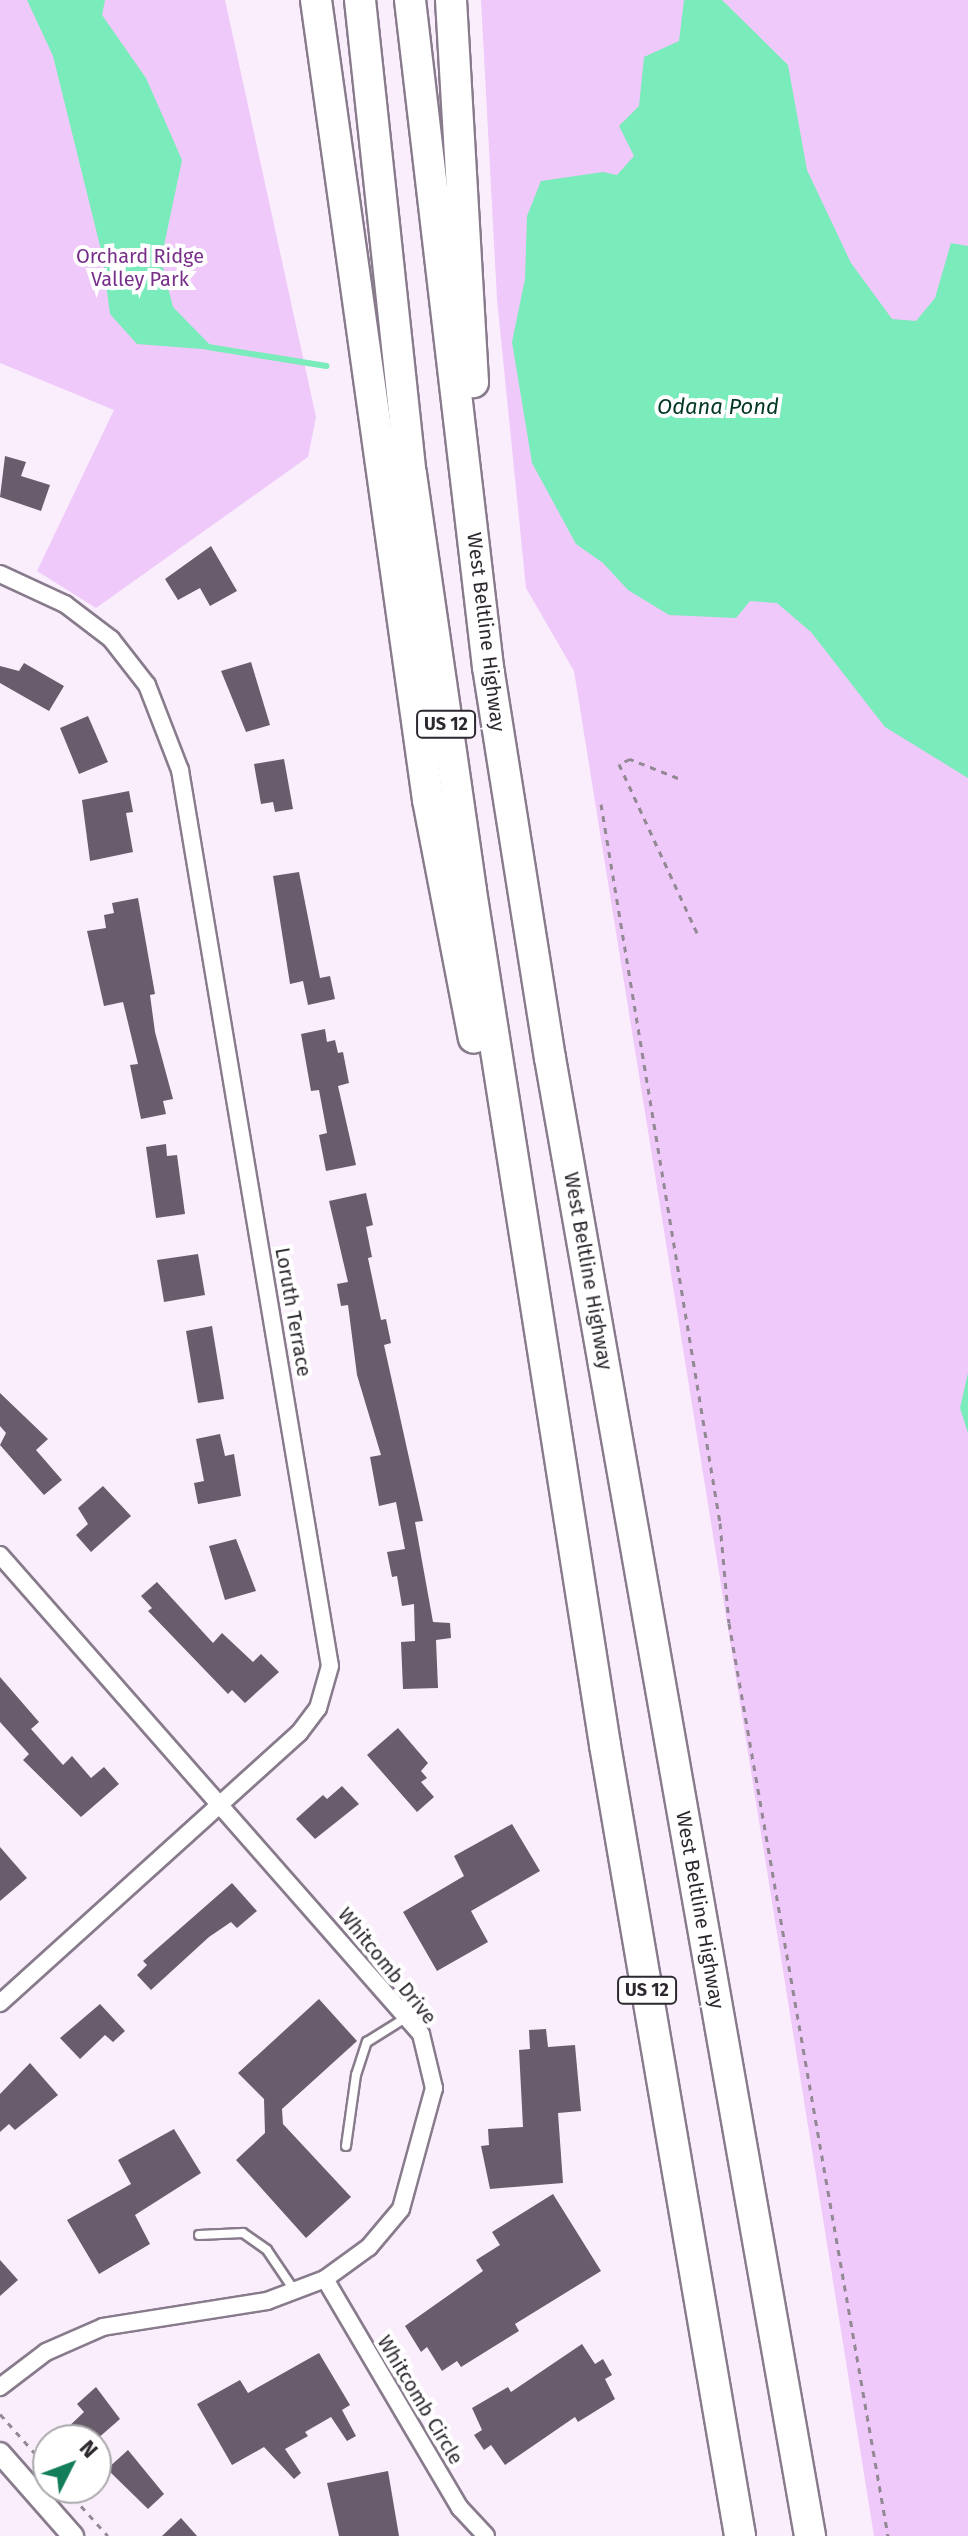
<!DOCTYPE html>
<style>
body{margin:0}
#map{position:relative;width:968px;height:2536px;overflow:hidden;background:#faeefd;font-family:"Fira Sans",sans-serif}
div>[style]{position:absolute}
.green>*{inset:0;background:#efc9f9}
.water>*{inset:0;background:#7aebba}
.stream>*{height:6px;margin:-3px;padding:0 3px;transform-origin:3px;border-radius:3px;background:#7aebba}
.building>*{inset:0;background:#695c6c}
.path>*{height:3px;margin-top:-1.5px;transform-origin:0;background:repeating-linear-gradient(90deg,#928994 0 6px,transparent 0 12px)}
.roads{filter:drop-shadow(2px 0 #887b8c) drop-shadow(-2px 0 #887b8c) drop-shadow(0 2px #887b8c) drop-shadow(0 -2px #887b8c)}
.service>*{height:8px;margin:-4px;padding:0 4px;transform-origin:4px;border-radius:4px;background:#fff}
.minor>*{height:16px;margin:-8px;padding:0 8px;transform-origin:8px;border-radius:8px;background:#fff}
.tertiary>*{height:20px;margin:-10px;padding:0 10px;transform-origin:10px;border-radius:10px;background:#fff}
.motorway>*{height:30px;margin:-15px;padding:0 15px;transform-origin:15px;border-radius:15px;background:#fff}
span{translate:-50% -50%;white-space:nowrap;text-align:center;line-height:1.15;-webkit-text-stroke:8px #fff;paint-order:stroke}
.shield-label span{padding:2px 6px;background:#fff;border:2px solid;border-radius:6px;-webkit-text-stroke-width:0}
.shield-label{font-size:18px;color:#2d282f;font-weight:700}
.park-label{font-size:20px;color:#782f8a}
.street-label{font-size:20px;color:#2d282f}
.water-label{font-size:22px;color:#033825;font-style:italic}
.north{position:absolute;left:32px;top:2424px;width:80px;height:80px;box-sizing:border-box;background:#fff;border:2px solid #aba9ac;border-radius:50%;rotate:48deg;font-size:22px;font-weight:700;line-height:32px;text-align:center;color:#2d282f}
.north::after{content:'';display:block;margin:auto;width:28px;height:36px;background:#137e59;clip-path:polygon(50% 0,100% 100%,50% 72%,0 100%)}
</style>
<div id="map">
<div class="green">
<i style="clip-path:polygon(0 0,225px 0,316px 417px,308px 457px,96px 608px,37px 571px,114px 410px,0 363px)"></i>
<i style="clip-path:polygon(481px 0,968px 0,968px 2536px,874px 2536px,574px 671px,526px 588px,497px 299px)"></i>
</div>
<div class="water">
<i style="clip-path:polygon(27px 0,105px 0,102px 15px,146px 78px,182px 160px,161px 260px,173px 307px,215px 350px,137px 344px,110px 314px,102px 254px,53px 56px)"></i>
<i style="clip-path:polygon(684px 0,722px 0,788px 65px,807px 170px,851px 263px,892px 319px,916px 321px,935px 298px,951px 243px,968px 246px,968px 778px,885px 727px,811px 632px,777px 603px,750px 601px,736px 618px,669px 615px,628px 590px,603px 563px,576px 544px,532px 463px,512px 342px,525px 279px,527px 216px,541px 181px,603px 172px,617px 175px,634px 156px,619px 126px,639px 106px,644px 57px,679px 41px)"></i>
<i style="clip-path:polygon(968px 1373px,968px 1433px,960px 1408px)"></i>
</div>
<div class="stream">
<i style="left:208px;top:347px;width:120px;rotate:9.1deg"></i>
</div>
<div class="building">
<i style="clip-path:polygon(5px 456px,26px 462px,21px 476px,50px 485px,41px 511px,0 497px)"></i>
<i style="clip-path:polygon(211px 546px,237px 591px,210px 606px,200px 588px,178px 600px,165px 579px)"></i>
<i style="clip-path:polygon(251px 662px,270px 725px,246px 732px,221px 671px)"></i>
<i style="clip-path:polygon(24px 663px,64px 686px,49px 711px,0 683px,0 666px,19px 671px)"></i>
<i style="clip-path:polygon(88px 716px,108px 762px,79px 774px,60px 728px)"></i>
<i style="clip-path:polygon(284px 759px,293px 809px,275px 812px,273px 802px,261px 804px,254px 764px)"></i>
<i style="clip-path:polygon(129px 791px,133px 812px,126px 813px,133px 852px,90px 861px,82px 800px)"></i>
<i style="clip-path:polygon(299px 872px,320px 978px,330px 976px,335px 999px,308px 1005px,303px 981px,290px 984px,273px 876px)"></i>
<i style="clip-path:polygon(138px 898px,155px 994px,150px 995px,155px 1032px,173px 1099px,163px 1101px,166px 1114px,141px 1119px,130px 1065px,138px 1064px,123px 1002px,104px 1006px,87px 931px,106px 928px,104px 915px,114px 913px,112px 903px)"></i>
<i style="clip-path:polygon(325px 1029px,327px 1042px,335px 1040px,338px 1053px,343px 1052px,349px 1083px,338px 1086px,356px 1165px,326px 1171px,319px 1135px,327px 1133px,319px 1090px,311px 1091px,301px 1034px)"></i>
<i style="clip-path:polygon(166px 1144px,167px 1156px,177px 1155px,185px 1214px,156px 1218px,146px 1147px)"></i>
<i style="clip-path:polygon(366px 1193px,373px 1225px,366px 1227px,372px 1257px,368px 1258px,381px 1320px,386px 1319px,391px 1343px,384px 1345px,423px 1521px,415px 1522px,433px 1622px,450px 1623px,451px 1638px,436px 1640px,438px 1688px,403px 1689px,401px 1642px,415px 1641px,414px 1604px,402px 1606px,397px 1576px,392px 1577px,387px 1552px,405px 1549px,396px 1502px,379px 1506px,370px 1457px,381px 1455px,357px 1375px,348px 1305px,341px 1306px,337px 1284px,348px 1282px,329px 1201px)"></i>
<i style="clip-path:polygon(198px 1254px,205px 1295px,164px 1302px,157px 1260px)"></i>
<i style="clip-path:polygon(212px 1326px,224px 1399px,198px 1403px,186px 1331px)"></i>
<i style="clip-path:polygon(0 1393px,48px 1439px,36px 1450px,62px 1480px,44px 1495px,0 1445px,6px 1433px,0 1426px)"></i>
<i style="clip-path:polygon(220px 1434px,225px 1456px,234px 1454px,241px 1496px,198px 1504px,194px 1483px,204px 1481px,196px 1439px)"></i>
<i style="clip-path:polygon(103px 1486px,131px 1516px,91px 1552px,76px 1535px,88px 1524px,78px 1508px)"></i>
<i style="clip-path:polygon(236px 1539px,256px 1591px,225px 1600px,209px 1546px)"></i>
<i style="clip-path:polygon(157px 1582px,213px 1643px,222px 1633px,253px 1662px,261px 1654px,279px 1672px,245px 1703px,232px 1690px,228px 1694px,148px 1611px,152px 1608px,141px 1596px)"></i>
<i style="clip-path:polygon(0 1677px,39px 1722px,31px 1729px,63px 1765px,72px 1756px,91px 1778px,104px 1767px,119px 1784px,81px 1817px,23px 1760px,29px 1754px,0 1722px)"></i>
<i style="clip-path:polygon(398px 1728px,428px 1763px,421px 1771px,427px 1778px,421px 1782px,434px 1797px,417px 1812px,367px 1755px)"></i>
<i style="clip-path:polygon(342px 1786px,359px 1804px,315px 1839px,296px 1819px,323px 1795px,327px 1799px)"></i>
<i style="clip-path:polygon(512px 1824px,540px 1871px,471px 1911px,488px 1942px,437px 1971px,403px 1912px,464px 1876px,454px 1856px)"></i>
<i style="clip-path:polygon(0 1847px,27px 1878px,0 1901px)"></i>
<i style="clip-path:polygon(232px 1883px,257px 1911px,237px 1928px,231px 1922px,209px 1937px,151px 1990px,137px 1975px,147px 1965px,143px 1961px)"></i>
<i style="clip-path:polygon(319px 1999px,357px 2041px,282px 2109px,283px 2124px,351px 2197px,306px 2238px,236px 2160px,265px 2133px,264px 2099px,238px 2073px)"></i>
<i style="clip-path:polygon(100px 2004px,125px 2031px,113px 2042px,105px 2035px,80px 2059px,60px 2038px)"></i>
<i style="clip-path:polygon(546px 2029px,548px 2047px,575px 2045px,581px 2111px,558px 2113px,563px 2183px,490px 2189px,481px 2146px,489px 2145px,488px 2129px,523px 2127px,519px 2050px,530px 2049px,529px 2030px)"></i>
<i style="clip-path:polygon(30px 2063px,58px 2095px,15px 2130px,9px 2124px,0 2132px,0 2094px)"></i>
<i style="clip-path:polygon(174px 2129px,201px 2173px,135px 2215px,150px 2244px,99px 2274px,67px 2220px,131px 2184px,118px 2160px)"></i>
<i style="clip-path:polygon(553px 2194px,601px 2271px,515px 2324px,519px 2331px,461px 2367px,457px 2361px,442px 2371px,427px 2347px,421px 2352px,405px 2326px,483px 2271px,476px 2260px,500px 2245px,492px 2232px)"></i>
<i style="clip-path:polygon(0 2260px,18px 2280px,0 2296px)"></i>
<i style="clip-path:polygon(582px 2344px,595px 2364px,603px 2359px,612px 2375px,605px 2379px,615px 2399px,578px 2422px,575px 2417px,505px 2465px,491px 2445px,484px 2450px,474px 2435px,482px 2430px,472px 2408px,508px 2387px,511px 2392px)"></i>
<i style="clip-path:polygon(319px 2353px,350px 2405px,342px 2410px,356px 2436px,347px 2441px,331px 2417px,305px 2432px,308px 2436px,285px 2449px,301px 2473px,294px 2479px,264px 2447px,232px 2465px,197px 2404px,240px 2380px,248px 2393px)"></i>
<i style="clip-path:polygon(96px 2387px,120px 2419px,96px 2440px,70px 2440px,63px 2432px,84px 2412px,77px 2404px)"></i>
<i style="clip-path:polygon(128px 2450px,164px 2494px,148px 2509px,107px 2469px)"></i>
<i style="clip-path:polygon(388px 2471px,399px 2536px,339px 2536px,327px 2483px)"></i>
<i style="clip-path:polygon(181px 2518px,197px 2536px,162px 2536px)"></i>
</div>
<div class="path">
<i style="left:678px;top:778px;width:52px;rotate:-158.4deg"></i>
<i style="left:630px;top:759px;width:12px;rotate:156deg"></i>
<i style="left:619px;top:764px;width:186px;rotate:65.2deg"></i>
<i style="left:601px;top:804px;width:729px;rotate:80.6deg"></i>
<i style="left:720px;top:1523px;width:100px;rotate:84.9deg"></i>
<i style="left:729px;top:1623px;width:927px;rotate:80.12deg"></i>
<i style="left:0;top:2414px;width:72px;rotate:48.4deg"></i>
<i style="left:65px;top:2488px;width:64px;rotate:48.1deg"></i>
</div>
<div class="roads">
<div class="service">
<i style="left:346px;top:2146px;width:72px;rotate:-82deg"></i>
<i style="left:356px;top:2075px;width:35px;rotate:-72deg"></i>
<i style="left:367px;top:2042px;width:47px;rotate:-32deg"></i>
<i style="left:199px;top:2235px;width:44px;rotate:-2.6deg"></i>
<i style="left:243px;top:2233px;width:29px;rotate:35deg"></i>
<i style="left:267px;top:2250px;width:48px;rotate:56deg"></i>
</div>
<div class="minor">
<i style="left:0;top:574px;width:72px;rotate:24.8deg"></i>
<i style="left:65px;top:604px;width:58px;rotate:37.3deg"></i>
<i style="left:111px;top:639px;width:58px;rotate:52deg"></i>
<i style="left:147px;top:685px;width:91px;rotate:68.8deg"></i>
<i style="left:180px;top:770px;width:908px;rotate:80.5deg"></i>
<i style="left:330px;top:1666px;width:44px;rotate:105.9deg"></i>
<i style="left:318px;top:1708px;width:31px;rotate:127deg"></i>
<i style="left:299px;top:1733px;width:403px;rotate:137.9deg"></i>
<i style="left:0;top:1555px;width:638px;rotate:48.69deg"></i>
<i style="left:421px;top:2034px;width:56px;rotate:76.5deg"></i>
<i style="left:434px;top:2088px;width:125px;rotate:105.3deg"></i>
<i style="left:401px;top:2209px;width:50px;rotate:130.1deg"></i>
<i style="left:369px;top:2247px;width:54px;rotate:144deg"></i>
<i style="left:325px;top:2279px;width:62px;rotate:159.2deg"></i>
<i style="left:267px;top:2301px;width:166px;rotate:171deg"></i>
<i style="left:103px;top:2327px;width:62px;rotate:156.3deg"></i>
<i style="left:46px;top:2352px;width:58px;rotate:142.7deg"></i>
<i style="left:325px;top:2279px;width:266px;rotate:59.5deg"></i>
<i style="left:460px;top:2508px;width:38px;rotate:47deg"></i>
</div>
<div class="tertiary">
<i style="left:0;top:2453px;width:111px;rotate:48.7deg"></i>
</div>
<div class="motorway">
<i style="left:316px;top:0;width:808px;rotate:82.03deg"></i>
<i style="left:428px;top:800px;width:242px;rotate:79.1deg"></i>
<i style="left:360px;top:0;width:477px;rotate:83.9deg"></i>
<i style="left:411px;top:474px;width:421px;rotate:81.8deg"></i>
<i style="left:471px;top:891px;width:864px;rotate:81.08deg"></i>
<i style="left:605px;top:1745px;width:802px;rotate:80.31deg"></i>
<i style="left:410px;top:0;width:672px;rotate:83.33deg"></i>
<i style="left:488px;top:667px;width:396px;rotate:81deg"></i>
<i style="left:550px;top:1058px;width:1501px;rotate:80.02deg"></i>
<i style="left:451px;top:0;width:383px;rotate:86.7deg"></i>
</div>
</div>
<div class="shield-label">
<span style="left:446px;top:724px">US 12</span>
<span style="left:647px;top:1990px">US 12</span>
</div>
<div class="park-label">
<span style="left:140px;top:268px">Orchard Ridge<br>Valley Park</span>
</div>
<div class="street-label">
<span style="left:486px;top:632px;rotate:83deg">West Beltline Highway</span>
<span style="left:588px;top:1271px;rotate:80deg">West Beltline Highway</span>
<span style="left:293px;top:1312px;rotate:80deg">Loruth Terrace</span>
<span style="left:700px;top:1910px;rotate:80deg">West Beltline Highway</span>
<span style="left:387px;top:1966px;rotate:51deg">Whitcomb Drive</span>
<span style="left:420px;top:2400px;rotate:59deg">Whitcomb Circle</span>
</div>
<div class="water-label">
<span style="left:718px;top:407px">Odana Pond</span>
</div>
<div class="north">N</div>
</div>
